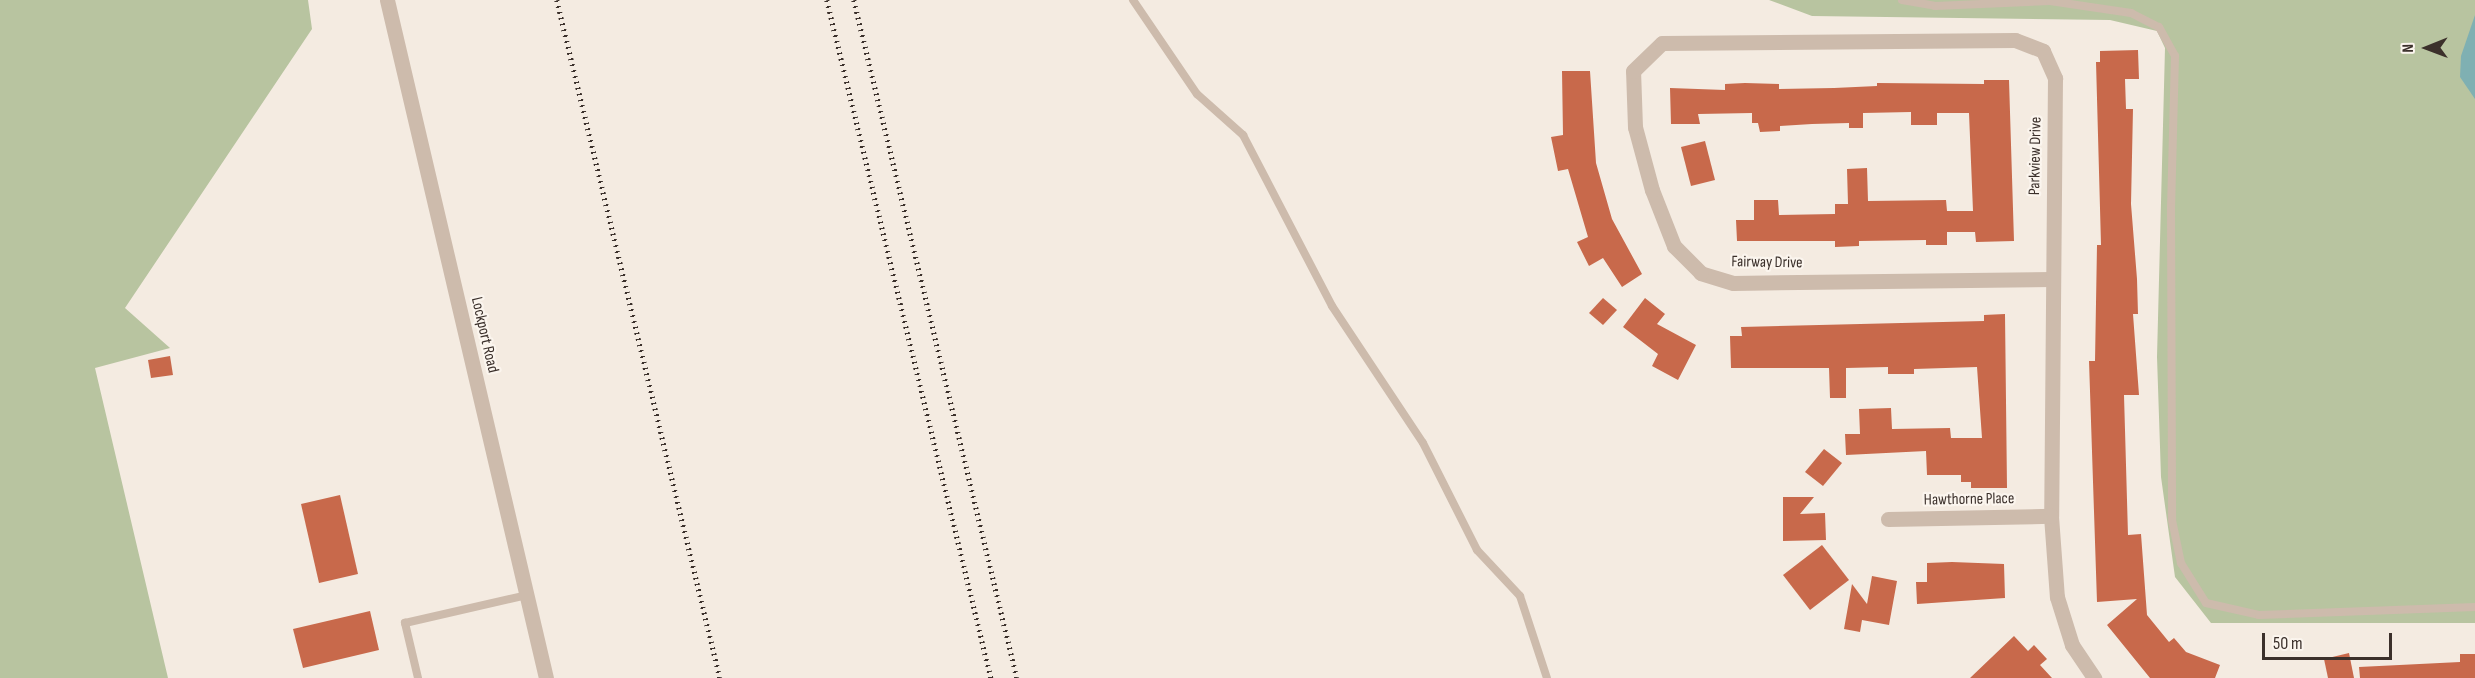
<!DOCTYPE html>
<style>
body{margin:0}
#map{position:relative;width:2475px;height:678px;overflow:hidden;background:#f4ebe1;font-family:"Sofia Sans Condensed",sans-serif}
div>[style]{position:absolute}
.green>*{inset:0;background:#b8c4a0}
.water>*{inset:0;background:#7fb0b2}
.building>*{inset:0;background:#c8694b}
.service>*{height:8px;margin:-4px;padding:0 4px;transform-origin:4px;border-radius:4px;background:#cdbbac}
.minor>*{height:15px;margin:-7.5px;padding:0 7.5px;transform-origin:7.5px;border-radius:7.5px;background:#cdbbac}
.tertiary>*{height:15px;margin:-7.5px;padding:0 7.5px;transform-origin:7.5px;border-radius:7.5px;background:#cdbbac}
.rail>*{height:4.5px;margin-top:-2.25px;transform-origin:0;background:repeating-linear-gradient(90deg,#3b302b 0 1.5px,transparent 0 6px)}
span{translate:-50% -50%;white-space:nowrap;text-align:center;line-height:1.15;-webkit-text-stroke:4.5px #fbf5ee;paint-order:stroke}
.street-label{font-size:16px;color:#3b302b}
.north{position:absolute;left:2397px;top:18px;width:60px;height:60px;-webkit-text-stroke:4px #fbf5ee;paint-order:stroke;rotate:269deg;font-size:16px;font-weight:700;line-height:24px;text-align:center;color:#3b302b}
.north::after{content:'';display:block;margin:auto;width:21px;height:27px;background:#3b302b;clip-path:polygon(50% 0,100% 100%,50% 72%,0 100%)}
.scale{position:absolute;left:2262px;top:633px;width:130px;height:27px;box-sizing:border-box;border:3px solid #3b302b;border-top:0;padding-left:8px;font-size:18px;line-height:21px;white-space:nowrap;color:#3b302b;-webkit-text-stroke:4px #fbf5ee;paint-order:stroke}
</style>
<div id="map">
<div class="green">
<i style="clip-path:polygon(0 0,308px 0,312px 29px,125px 308px,170px 348px,95px 368px,168px 678px,0 678px)"></i>
<i style="clip-path:polygon(1769px 0,2475px 0,2475px 623px,2211px 623px,2175px 577px,2161px 477px,2157px 357px,2165px 48px,2157px 31px,2110px 20px,1812px 16px)"></i>
</div>
<div class="water">
<i style="clip-path:polygon(2475px 15px,2475px 99px,2460px 77px,2461px 56px)"></i>
</div>
<div class="building">
<i style="clip-path:polygon(2138px 50px,2139px 79px,2125px 79px,2126px 109px,2133px 109px,2131px 204px,2137px 279px,2138px 314px,2133px 314px,2139px 395px,2124px 395px,2128px 535px,2141px 534px,2147px 615px,2169px 642px,2174px 638px,2186px 652px,2220px 665px,2215px 678px,2150px 678px,2107px 625px,2137px 599px,2097px 602px,2089px 361px,2095px 361px,2097px 245px,2101px 245px,2096px 62px,2100px 62px,2100px 51px)"></i>
<i style="clip-path:polygon(1562px 71px,1590px 71px,1596px 163px,1612px 219px,1642px 274px,1622px 287px,1603px 258px,1589px 266px,1577px 242px,1588px 237px,1568px 169px,1558px 171px,1551px 137px,1563px 135px)"></i>
<i style="clip-path:polygon(1984px 80px,2009px 80px,2014px 241px,1976px 242px,1975px 232px,1947px 232px,1947px 245px,1926px 245px,1926px 240px,1859px 241px,1859px 246px,1835px 247px,1835px 241px,1737px 241px,1736px 220px,1754px 220px,1754px 200px,1778px 200px,1779px 215px,1835px 214px,1835px 204px,1848px 204px,1847px 169px,1867px 168px,1868px 201px,1946px 200px,1947px 211px,1973px 211px,1969px 113px,1937px 113px,1937px 125px,1911px 125px,1911px 112px,1863px 113px,1863px 128px,1849px 128px,1849px 123px,1812px 124px,1780px 126px,1780px 131px,1760px 132px,1758px 123px,1752px 123px,1752px 113px,1698px 114px,1700px 124px,1671px 124px,1670px 88px,1725px 90px,1725px 84px,1745px 83px,1779px 84px,1779px 89px,1834px 88px,1877px 86px,1877px 83px,1984px 84px)"></i>
<i style="clip-path:polygon(1705px 141px,1715px 180px,1691px 186px,1681px 147px)"></i>
<i style="clip-path:polygon(1603px 298px,1617px 310px,1603px 325px,1589px 313px)"></i>
<i style="clip-path:polygon(1645px 298px,1665px 314px,1657px 324px,1696px 345px,1678px 380px,1652px 366px,1658px 354px,1623px 327px)"></i>
<i style="clip-path:polygon(2005px 314px,2007px 488px,1971px 488px,1971px 482px,1961px 482px,1961px 475px,1927px 475px,1926px 451px,1846px 455px,1845px 434px,1860px 434px,1859px 409px,1891px 408px,1892px 429px,1950px 428px,1951px 438px,1982px 438px,1977px 367px,1914px 369px,1914px 374px,1888px 374px,1888px 367px,1846px 368px,1846px 398px,1830px 398px,1829px 368px,1731px 368px,1730px 336px,1742px 336px,1741px 327px,1984px 321px,1984px 315px)"></i>
<i style="clip-path:polygon(170px 356px,173px 375px,151px 378px,148px 360px)"></i>
<i style="clip-path:polygon(1824px 449px,1842px 463px,1823px 486px,1805px 472px)"></i>
<i style="clip-path:polygon(340px 495px,358px 574px,319px 583px,301px 504px)"></i>
<i style="clip-path:polygon(1783px 497px,1814px 497px,1800px 514px,1825px 513px,1826px 540px,1783px 541px)"></i>
<i style="clip-path:polygon(1822px 545px,1849px 580px,1810px 610px,1783px 575px)"></i>
<i style="clip-path:polygon(1952px 562px,2004px 564px,2005px 598px,1917px 604px,1916px 582px,1927px 582px,1927px 563px)"></i>
<i style="clip-path:polygon(1872px 576px,1897px 581px,1889px 625px,1862px 620px,1860px 632px,1844px 629px,1852px 584px,1867px 604px)"></i>
<i style="clip-path:polygon(370px 611px,379px 650px,303px 668px,293px 629px)"></i>
<i style="clip-path:polygon(2014px 636px,2028px 651px,2034px 645px,2047px 659px,2040px 665px,2052px 678px,1970px 678px)"></i>
<i style="clip-path:polygon(2349px 653px,2354px 678px,2328px 678px,2324px 659px)"></i>
<i style="clip-path:polygon(2460px 654px,2475px 654px,2475px 678px,2360px 678px,2359px 667px,2460px 662px)"></i>
</div>
<div class="service">
<i style="left:1133px;top:0;width:114px;rotate:55.8deg"></i>
<i style="left:1197px;top:94px;width:62px;rotate:41.7deg"></i>
<i style="left:1243px;top:135px;width:193px;rotate:62.5deg"></i>
<i style="left:1332px;top:306px;width:164px;rotate:56.4deg"></i>
<i style="left:1423px;top:443px;width:120px;rotate:63.2deg"></i>
<i style="left:1477px;top:550px;width:63px;rotate:46.9deg"></i>
<i style="left:1520px;top:596px;width:86px;rotate:71.8deg"></i>
<i style="left:1902px;top:0;width:34px;rotate:10deg"></i>
<i style="left:1935px;top:6px;width:115px;rotate:-2.5deg"></i>
<i style="left:2050px;top:1px;width:82px;rotate:8.4deg"></i>
<i style="left:2131px;top:13px;width:31px;rotate:27deg"></i>
<i style="left:2159px;top:27px;width:33px;rotate:61deg"></i>
<i style="left:2175px;top:56px;width:151px;rotate:91.5deg"></i>
<i style="left:2171px;top:207px;width:313px;rotate:89.8deg"></i>
<i style="left:2172px;top:520px;width:44px;rotate:78.2deg"></i>
<i style="left:2181px;top:563px;width:47px;rotate:58deg"></i>
<i style="left:2206px;top:603px;width:54px;rotate:12.8deg"></i>
<i style="left:2259px;top:615px;width:216px;rotate:-2.1deg"></i>
<i style="left:418px;top:678px;width:57px;rotate:-103.3deg"></i>
<i style="left:405px;top:623px;width:125px;rotate:-12.9deg"></i>
</div>
<div class="minor">
<i style="left:2052px;top:279px;width:319px;rotate:179.3deg"></i>
<i style="left:1733px;top:283px;width:34px;rotate:-163deg"></i>
<i style="left:1701px;top:273px;width:38px;rotate:-135deg"></i>
<i style="left:1674px;top:246px;width:60px;rotate:-111.4deg"></i>
<i style="left:1652px;top:190px;width:65px;rotate:-105.1deg"></i>
<i style="left:1635px;top:127px;width:56px;rotate:-92deg"></i>
<i style="left:1633px;top:71px;width:40px;rotate:-44deg"></i>
<i style="left:1662px;top:43px;width:353px;rotate:-0.5deg"></i>
<i style="left:2015px;top:40px;width:30px;rotate:21deg"></i>
<i style="left:2043px;top:51px;width:30px;rotate:66deg"></i>
<i style="left:2055px;top:78px;width:438px;rotate:90.5deg"></i>
<i style="left:2051px;top:516px;width:81px;rotate:85.8deg"></i>
<i style="left:2057px;top:597px;width:50px;rotate:72.6deg"></i>
<i style="left:2072px;top:645px;width:40px;rotate:56deg"></i>
<i style="left:1888px;top:519px;width:163px;rotate:-1.1deg"></i>
</div>
<div class="tertiary">
<i style="left:387px;top:0;width:696px;rotate:76.8deg"></i>
</div>
<div class="rail">
<i style="left:557px;top:0;width:697px;rotate:76.48deg"></i>
<i style="left:827px;top:0;width:698px;rotate:76.4deg"></i>
<i style="left:854px;top:0;width:697px;rotate:76.48deg"></i>
</div>
<div class="street-label">
<span style="left:2036px;top:156px;rotate:-89deg">Parkview Drive</span>
<span style="left:1767px;top:263px;rotate:1deg">Fairway Drive</span>
<span style="left:484px;top:335px;rotate:77deg">Lockport Road</span>
<span style="left:1969px;top:500px;rotate:-1deg">Hawthorne Place</span>
</div>
<div class="north">N</div>
<div class="scale">50 m</div>
</div>
